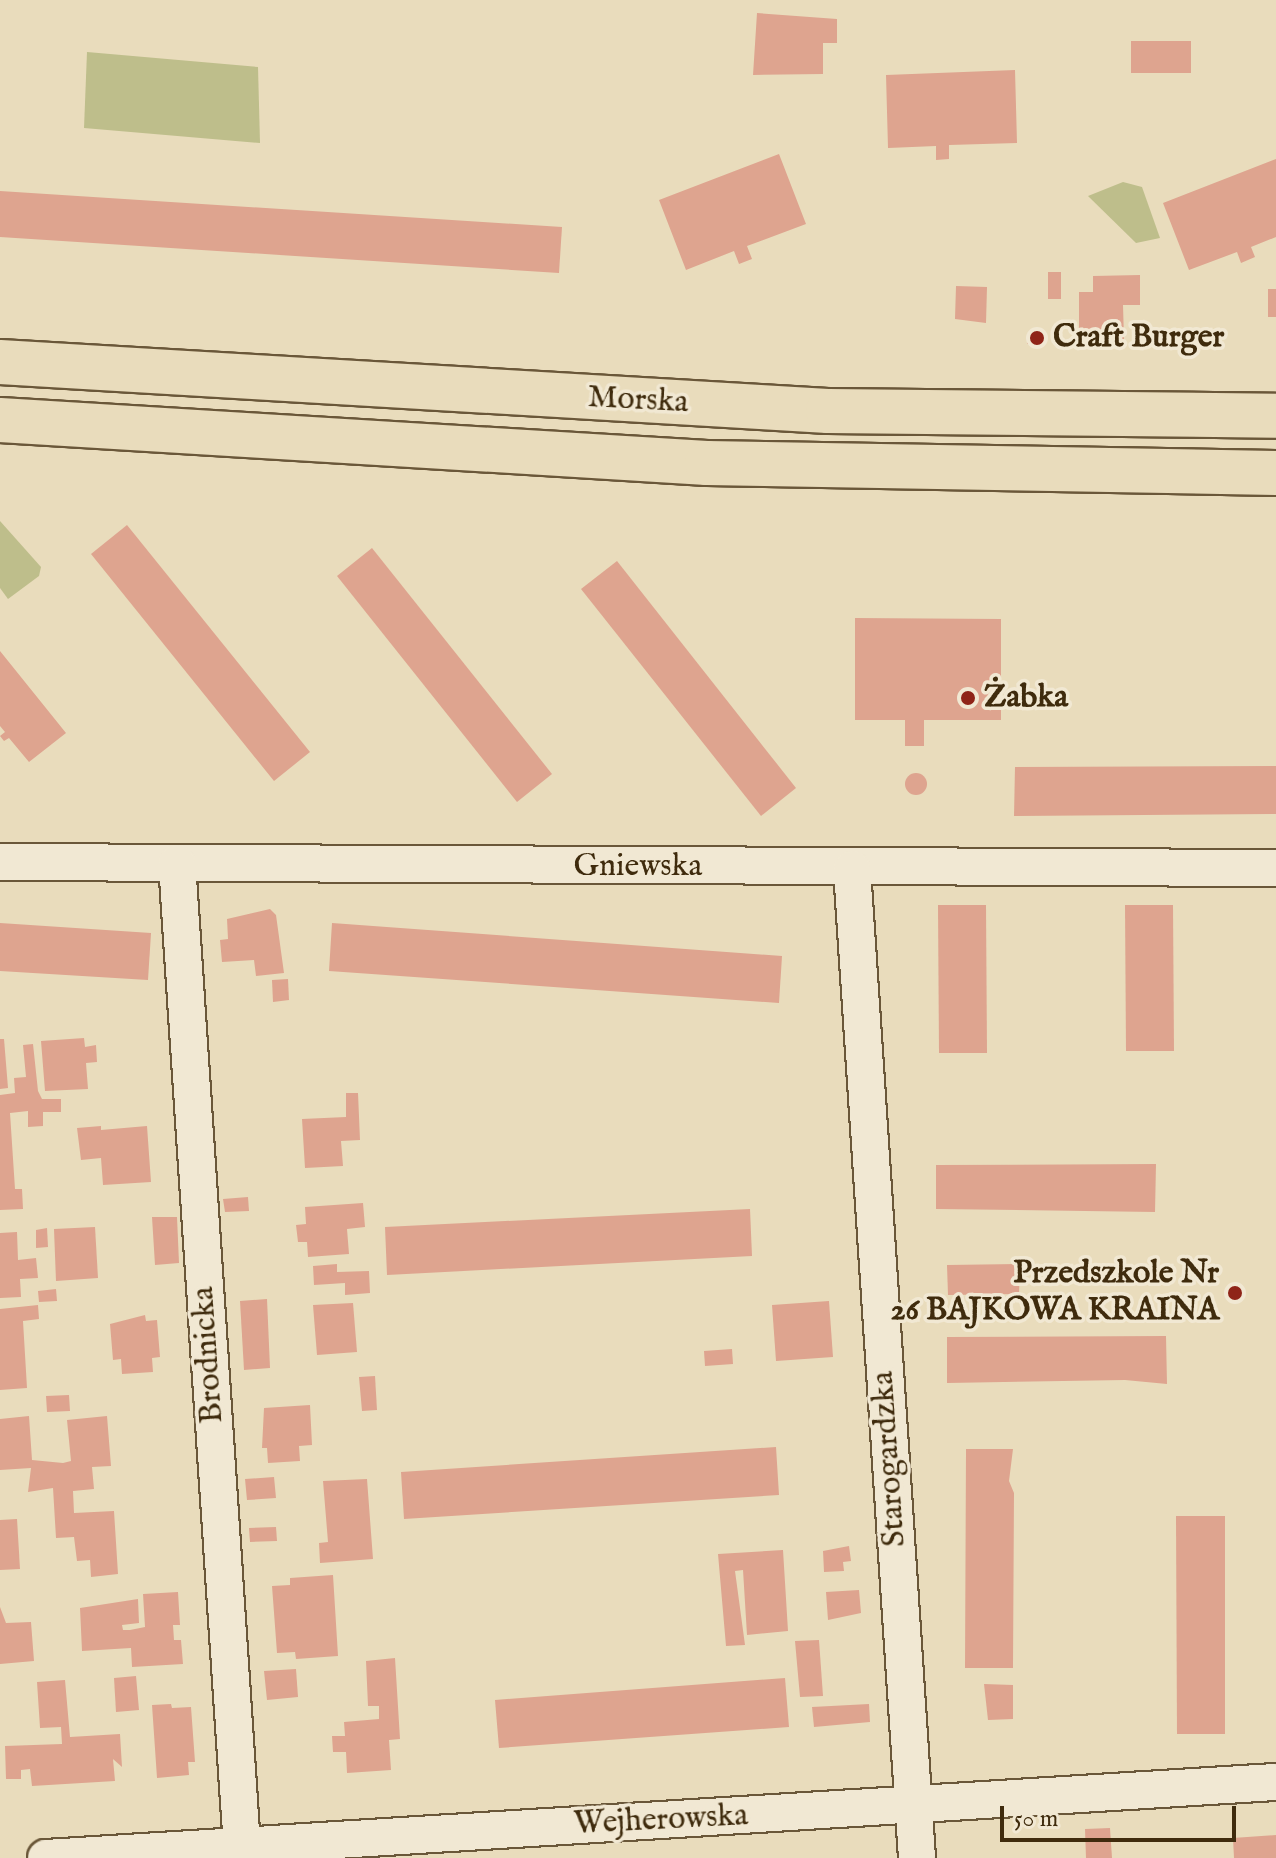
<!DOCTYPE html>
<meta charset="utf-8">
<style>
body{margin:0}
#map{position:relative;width:1276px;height:1858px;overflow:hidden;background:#e9dcbc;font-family:"IM FELL English",serif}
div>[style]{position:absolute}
.green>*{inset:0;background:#bebe8b}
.building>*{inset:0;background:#dea48f}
.round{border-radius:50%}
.roads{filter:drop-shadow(2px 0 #6a5739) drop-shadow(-2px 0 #6a5739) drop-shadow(0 2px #6a5739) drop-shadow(0 -2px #6a5739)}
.minor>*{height:36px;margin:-18px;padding:0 18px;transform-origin:18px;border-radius:18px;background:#f1e8d3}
.primary>*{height:44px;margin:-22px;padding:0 22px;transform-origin:22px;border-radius:22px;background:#e9dcbc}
.dots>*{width:22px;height:22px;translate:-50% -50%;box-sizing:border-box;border:4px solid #f1e8d3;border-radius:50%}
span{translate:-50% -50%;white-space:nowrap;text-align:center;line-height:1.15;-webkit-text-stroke:7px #f1e8d3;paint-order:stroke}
.poi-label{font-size:32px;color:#3f2b0d;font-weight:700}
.left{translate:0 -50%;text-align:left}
.right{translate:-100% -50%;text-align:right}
.street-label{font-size:32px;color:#3f2b0d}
.scale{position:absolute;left:1000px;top:1806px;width:236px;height:36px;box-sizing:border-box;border:4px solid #3f2b0d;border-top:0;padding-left:10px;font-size:24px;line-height:28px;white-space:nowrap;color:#3f2b0d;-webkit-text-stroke:6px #f1e8d3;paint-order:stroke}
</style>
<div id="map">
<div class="green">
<i style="clip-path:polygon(87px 52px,258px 67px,260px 143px,84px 128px)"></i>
<i style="clip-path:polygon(1123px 182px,1142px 187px,1160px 238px,1136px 243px,1088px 196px)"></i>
<i style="clip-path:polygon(0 521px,41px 567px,39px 576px,8px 599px,0 588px)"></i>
</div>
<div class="building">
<i style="clip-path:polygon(757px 13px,837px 19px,837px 43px,823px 43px,823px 74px,753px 75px)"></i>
<i style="clip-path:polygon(1131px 41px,1191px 41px,1191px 73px,1131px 73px)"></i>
<i style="clip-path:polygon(1015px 70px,1017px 143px,949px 145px,949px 159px,936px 160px,936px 146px,888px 148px,886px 75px)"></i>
<i style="clip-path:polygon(779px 154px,806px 224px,747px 246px,752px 259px,739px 264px,734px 251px,686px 270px,659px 200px)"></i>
<i style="clip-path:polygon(1276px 159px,1276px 237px,1251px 247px,1255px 257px,1241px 263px,1237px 252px,1189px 270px,1163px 203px)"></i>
<i style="clip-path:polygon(0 191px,562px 227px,559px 273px,0 237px)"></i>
<i style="clip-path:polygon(1048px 272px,1061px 272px,1061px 299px,1048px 299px)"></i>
<i style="clip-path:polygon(1140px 275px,1140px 305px,1123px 305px,1124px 339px,1113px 339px,1113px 348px,1099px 348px,1099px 339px,1079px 340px,1079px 292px,1093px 292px,1093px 276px)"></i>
<i style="clip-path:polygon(956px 286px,987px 287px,986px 323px,955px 319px)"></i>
<i style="clip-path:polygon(1268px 289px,1276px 289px,1276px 317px,1268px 317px)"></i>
<i style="clip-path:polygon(1027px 333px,1044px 334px,1043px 344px,1027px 344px)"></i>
<i style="clip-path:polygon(127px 525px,310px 752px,274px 781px,91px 554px)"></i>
<i style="clip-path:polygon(372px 548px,552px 774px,517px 802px,337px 576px)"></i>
<i style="clip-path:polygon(617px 561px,796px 788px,761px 816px,581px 589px)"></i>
<i style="clip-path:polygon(855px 618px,1001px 619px,1001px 720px,924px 720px,924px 746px,905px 746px,905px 720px,855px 720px)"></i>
<i style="clip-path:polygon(0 651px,66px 733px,29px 762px,9px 738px,4px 741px,0 736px,5px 732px,0 726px)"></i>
<i style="clip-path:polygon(1276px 766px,1276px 814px,1014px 816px,1015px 767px)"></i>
<i class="round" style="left:905px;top:773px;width:22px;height:22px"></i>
<i style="clip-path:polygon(938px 905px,986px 905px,987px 1053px,939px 1053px)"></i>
<i style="clip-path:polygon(1125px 905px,1173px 905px,1174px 1051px,1126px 1051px)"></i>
<i style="clip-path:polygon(270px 909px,276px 915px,284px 973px,256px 976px,254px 960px,222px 962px,220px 940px,228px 939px,227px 919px)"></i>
<i style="clip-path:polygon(0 923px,151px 933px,148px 980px,0 971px)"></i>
<i style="clip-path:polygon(332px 923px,782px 956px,779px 1003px,329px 971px)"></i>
<i style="clip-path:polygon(288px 979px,289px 1000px,273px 1002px,272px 980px)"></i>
<i style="clip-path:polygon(84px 1038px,85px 1047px,96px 1045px,97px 1062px,86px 1063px,88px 1089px,45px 1091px,41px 1041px)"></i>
<i style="clip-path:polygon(0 1039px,4px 1039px,8px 1088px,0 1089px)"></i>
<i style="clip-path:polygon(33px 1044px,38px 1091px,42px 1099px,61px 1099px,61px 1112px,43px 1112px,43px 1126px,28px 1127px,28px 1111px,10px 1113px,15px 1189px,22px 1189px,23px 1209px,0 1210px,0 1095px,15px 1093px,14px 1078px,26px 1077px,23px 1045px)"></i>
<i style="clip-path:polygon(346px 1093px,358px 1093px,360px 1140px,341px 1141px,343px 1166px,305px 1168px,302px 1119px,346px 1117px)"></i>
<i style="clip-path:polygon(101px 1126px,101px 1130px,147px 1126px,151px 1182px,103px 1185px,101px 1158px,81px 1160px,77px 1128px)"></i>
<i style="clip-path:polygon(1156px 1164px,1155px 1212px,936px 1209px,936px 1165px)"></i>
<i style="clip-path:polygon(248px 1197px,249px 1211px,225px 1212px,223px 1199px)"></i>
<i style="clip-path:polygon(363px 1203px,365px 1227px,347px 1229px,349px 1254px,308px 1257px,307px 1242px,298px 1242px,296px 1225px,306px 1224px,305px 1207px)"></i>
<i style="clip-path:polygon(750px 1209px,752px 1256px,387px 1275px,385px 1227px)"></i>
<i style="clip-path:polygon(152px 1217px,177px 1217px,179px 1263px,155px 1265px)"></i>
<i style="clip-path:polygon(95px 1227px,98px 1278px,56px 1281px,54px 1229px)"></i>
<i style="clip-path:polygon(47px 1228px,48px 1247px,36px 1248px,36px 1230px)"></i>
<i style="clip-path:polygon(17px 1232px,18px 1260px,36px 1258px,38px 1278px,20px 1279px,21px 1297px,0 1298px,0 1233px)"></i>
<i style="clip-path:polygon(337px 1264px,337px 1272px,369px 1271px,370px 1293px,345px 1295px,345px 1283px,314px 1285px,313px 1266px)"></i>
<i style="clip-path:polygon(1020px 1264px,1019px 1294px,948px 1295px,947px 1265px)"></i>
<i style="clip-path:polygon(56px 1289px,57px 1301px,39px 1302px,38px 1291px)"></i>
<i style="clip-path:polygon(267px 1299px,270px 1368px,244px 1370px,240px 1301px)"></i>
<i style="clip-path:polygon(829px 1301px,833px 1357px,776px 1361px,772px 1305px)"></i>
<i style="clip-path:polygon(353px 1303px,357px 1352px,317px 1355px,313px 1305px)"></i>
<i style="clip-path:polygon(38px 1305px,39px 1319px,23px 1321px,27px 1388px,0 1390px,0 1309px)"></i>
<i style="clip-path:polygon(145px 1315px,146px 1321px,157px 1320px,160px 1357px,152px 1358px,153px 1372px,122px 1374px,121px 1359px,113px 1360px,110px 1324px)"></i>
<i style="clip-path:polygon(1166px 1336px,1167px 1384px,1125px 1380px,947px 1383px,947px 1337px)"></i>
<i style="clip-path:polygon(732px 1349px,733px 1364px,705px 1366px,704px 1351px)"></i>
<i style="clip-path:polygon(375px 1376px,377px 1410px,362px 1411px,359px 1377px)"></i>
<i style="clip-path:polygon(69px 1395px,70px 1411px,47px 1412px,46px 1396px)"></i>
<i style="clip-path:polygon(310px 1405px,312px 1445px,299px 1446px,300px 1461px,268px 1463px,267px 1448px,262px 1448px,264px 1408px)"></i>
<i style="clip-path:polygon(29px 1416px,32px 1460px,63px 1463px,71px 1461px,67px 1420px,107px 1416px,111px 1466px,92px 1467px,94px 1489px,73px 1491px,74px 1513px,114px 1511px,118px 1574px,91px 1577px,90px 1560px,77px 1561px,74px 1537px,56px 1538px,53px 1488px,28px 1492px,31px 1468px,0 1470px,0 1419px)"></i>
<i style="clip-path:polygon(776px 1447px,779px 1495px,404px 1519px,401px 1472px)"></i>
<i style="clip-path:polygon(966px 1449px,1013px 1449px,1009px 1481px,1014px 1493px,1013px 1668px,965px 1668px)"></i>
<i style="clip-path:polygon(274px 1477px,276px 1498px,247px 1500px,245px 1479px)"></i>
<i style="clip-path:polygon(367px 1479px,373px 1559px,320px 1563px,319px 1543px,328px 1542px,323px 1481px)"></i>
<i style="clip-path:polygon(1176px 1516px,1225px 1516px,1225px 1734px,1177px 1734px)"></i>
<i style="clip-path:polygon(17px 1519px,20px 1569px,0 1570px,0 1520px)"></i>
<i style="clip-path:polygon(276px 1527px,277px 1541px,250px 1542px,249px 1528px)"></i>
<i style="clip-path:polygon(849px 1546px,851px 1561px,843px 1562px,844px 1571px,824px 1572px,823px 1551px)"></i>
<i style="clip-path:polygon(783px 1550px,788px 1631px,747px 1635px,743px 1570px,735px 1571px,745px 1645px,726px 1646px,718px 1554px)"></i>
<i style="clip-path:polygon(333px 1575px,338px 1656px,296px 1659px,295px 1652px,277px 1653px,272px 1586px,290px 1585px,290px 1578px)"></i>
<i style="clip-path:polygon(859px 1590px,861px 1613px,828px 1620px,826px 1592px)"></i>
<i style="clip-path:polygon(178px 1592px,180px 1625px,173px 1625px,174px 1640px,181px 1640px,183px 1664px,132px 1667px,131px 1648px,82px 1651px,80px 1608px,138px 1599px,139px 1623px,122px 1625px,123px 1630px,130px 1630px,145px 1627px,143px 1594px)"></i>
<i style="clip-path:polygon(0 1607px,6px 1623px,31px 1622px,34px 1661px,0 1664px)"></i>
<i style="clip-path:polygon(819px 1640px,823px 1696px,800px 1697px,795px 1641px)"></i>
<i style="clip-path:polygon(395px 1658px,400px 1739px,389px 1740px,391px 1770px,347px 1773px,346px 1752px,333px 1752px,332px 1736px,345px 1736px,344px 1722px,379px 1719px,379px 1706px,368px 1706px,366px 1661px)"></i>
<i style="clip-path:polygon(296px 1669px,298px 1697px,267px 1700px,264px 1671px)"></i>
<i style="clip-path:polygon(136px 1676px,139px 1710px,116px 1712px,114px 1678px)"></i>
<i style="clip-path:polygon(785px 1678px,789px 1727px,499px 1748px,495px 1700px)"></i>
<i style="clip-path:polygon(65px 1680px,70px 1737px,120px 1734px,122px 1767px,113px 1759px,115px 1781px,32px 1786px,30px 1769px,21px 1770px,21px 1779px,6px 1779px,5px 1746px,62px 1744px,61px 1727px,40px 1728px,37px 1682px)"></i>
<i style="clip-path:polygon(984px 1684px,1013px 1685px,1013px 1719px,988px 1720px)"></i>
<i style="clip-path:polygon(171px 1704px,172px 1708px,191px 1707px,195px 1762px,188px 1762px,189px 1775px,157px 1778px,152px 1705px)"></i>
<i style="clip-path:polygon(869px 1704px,870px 1722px,814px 1727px,812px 1707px)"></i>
<i style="clip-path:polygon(1110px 1828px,1112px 1858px,1086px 1858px,1085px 1829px)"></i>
<i style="clip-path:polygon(1276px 1835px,1276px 1858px,1234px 1858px,1233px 1838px)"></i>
</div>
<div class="roads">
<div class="minor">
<i style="left:0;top:862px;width:1276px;rotate:0.27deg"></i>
<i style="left:177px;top:863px;width:985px;rotate:86.22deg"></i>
<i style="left:852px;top:869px;width:991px;rotate:86.24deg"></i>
<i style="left:46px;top:1858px;width:1232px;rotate:-3.54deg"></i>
</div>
<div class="primary">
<i style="left:0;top:362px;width:829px;rotate:3.39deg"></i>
<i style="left:828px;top:411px;width:448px;rotate:0.6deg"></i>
<i style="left:0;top:420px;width:708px;rotate:3.48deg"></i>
<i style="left:707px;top:463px;width:569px;rotate:1.01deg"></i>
</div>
</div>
<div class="dots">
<i style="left:1037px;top:338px;background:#8f2418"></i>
<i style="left:968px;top:698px;background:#8f2418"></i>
<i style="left:1235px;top:1293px;background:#8f2418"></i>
</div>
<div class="poi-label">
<span class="left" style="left:1053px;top:338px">Craft Burger</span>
<span class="left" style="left:984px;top:698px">Żabka</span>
<span class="right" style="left:1219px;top:1293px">Przedszkole Nr<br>26 BAJKOWA KRAINA</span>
</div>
<div class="street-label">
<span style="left:638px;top:401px;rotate:3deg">Morska</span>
<span style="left:638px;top:867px">Gniewska</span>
<span style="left:209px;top:1355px;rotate:-94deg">Brodnicka</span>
<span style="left:890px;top:1459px;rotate:-94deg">Starogardzka</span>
<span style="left:661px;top:1821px;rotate:-3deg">Wejherowska</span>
</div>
<div class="scale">50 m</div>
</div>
